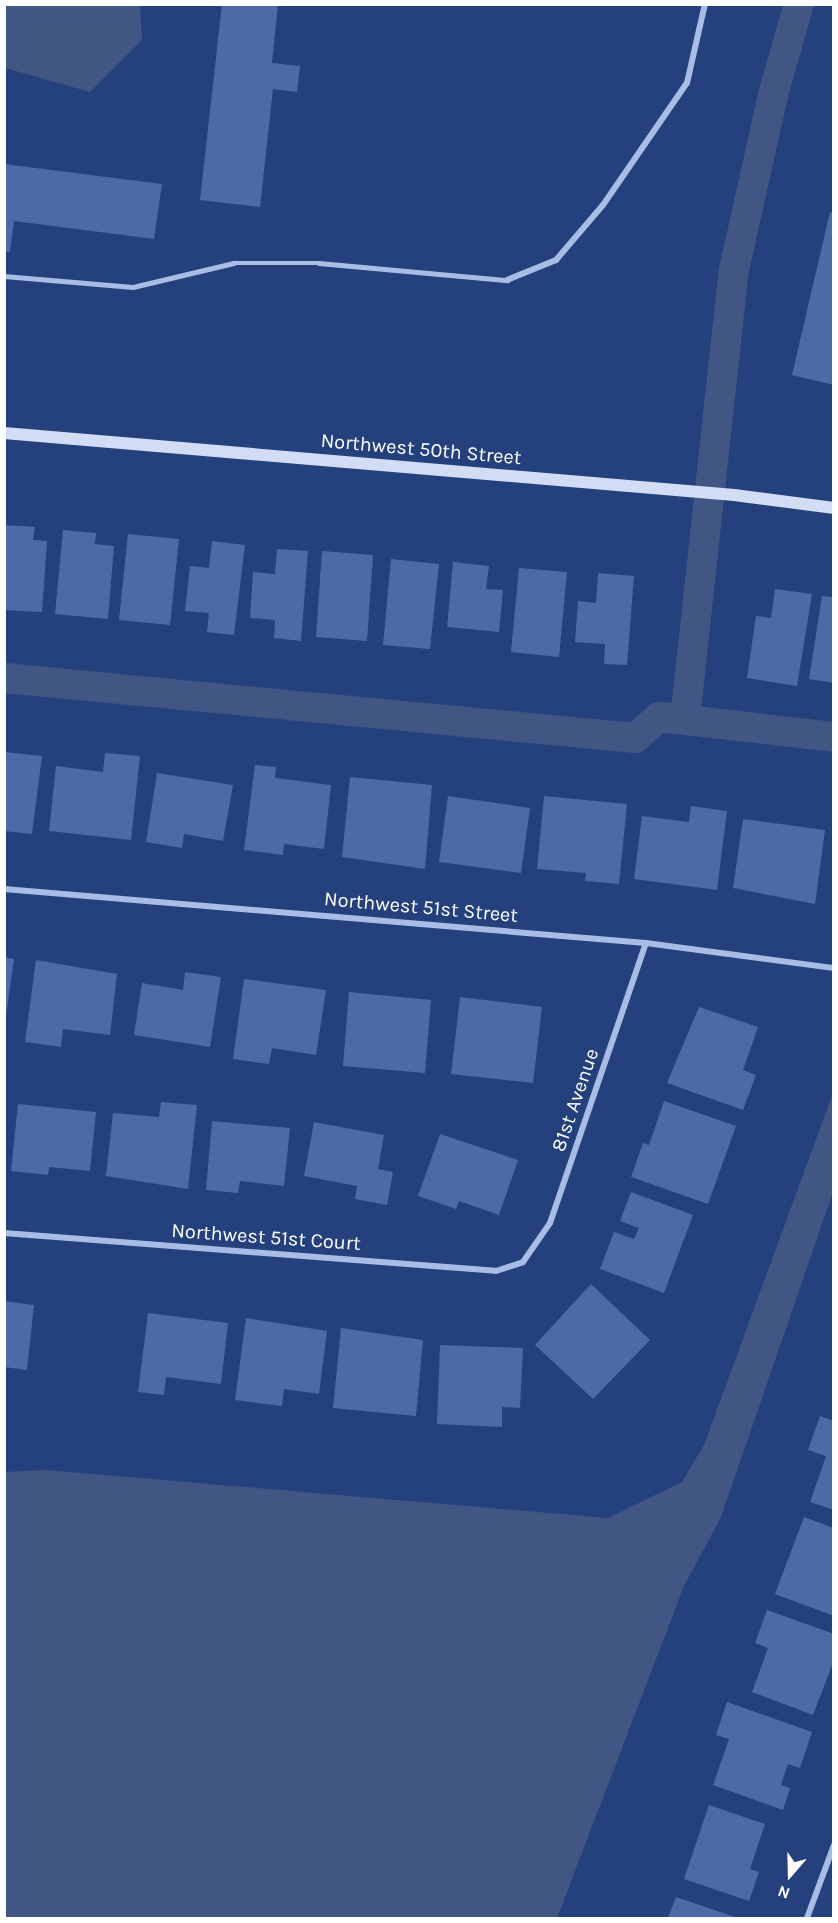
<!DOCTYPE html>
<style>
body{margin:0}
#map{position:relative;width:838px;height:1923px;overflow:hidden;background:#24417d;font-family:Karla,sans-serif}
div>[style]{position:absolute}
.water>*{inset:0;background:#415682}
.canal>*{height:30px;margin:-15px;padding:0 15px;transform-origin:15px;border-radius:15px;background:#415682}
.building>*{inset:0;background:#4c6aa6}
.lane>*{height:4.5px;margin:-2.25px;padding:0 2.25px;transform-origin:2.25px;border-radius:2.25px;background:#a8bde5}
.street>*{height:6px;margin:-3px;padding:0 3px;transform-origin:3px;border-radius:3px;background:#a8bde5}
.secondary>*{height:12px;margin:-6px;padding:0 6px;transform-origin:6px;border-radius:6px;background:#d2ddf5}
span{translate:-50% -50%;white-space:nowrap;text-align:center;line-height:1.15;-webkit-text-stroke:6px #24417d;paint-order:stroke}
.street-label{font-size:20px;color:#fff}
.frame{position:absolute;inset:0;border:6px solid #fff;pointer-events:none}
.north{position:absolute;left:760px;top:1845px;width:60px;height:60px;-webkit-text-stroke:4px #24417d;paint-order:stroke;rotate:200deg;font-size:16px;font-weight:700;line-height:24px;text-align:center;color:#fff}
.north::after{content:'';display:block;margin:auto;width:21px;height:27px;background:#fff;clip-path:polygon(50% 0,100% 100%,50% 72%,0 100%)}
</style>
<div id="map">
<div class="water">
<i style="clip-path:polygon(4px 5px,140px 5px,142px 40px,90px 92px,5px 68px)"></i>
<i style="clip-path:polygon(833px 1093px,833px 1192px,721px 1517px,684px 1586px,557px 1918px,5px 1918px,5px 1472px,45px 1470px,608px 1518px,682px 1482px,704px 1445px)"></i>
</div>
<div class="canal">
<i style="left:4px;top:678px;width:634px;rotate:5.43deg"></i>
<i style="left:635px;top:738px;width:32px;rotate:-41deg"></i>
<i style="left:659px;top:717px;width:176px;rotate:6.5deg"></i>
<i style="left:685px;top:719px;width:452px;rotate:-83.8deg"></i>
<i style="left:734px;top:270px;width:179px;rotate:-77.4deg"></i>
<i style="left:773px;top:95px;width:95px;rotate:-74.1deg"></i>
</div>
<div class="building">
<i style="clip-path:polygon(222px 4px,278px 4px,272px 63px,300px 66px,297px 92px,273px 89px,260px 207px,200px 200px)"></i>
<i style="clip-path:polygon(4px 164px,162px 184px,154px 239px,14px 221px,10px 252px,4px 251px)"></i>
<i style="clip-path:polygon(830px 212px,834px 213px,834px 385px,792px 375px)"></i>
<i style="clip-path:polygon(4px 525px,35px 527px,33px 540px,47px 541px,42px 612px,4px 610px)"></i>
<i style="clip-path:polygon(63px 530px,96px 533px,95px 544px,114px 546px,108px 619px,55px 614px)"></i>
<i style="clip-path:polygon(128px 534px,179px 539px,170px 625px,119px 620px)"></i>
<i style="clip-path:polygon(212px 541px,245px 545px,234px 635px,207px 632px,209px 613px,185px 611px,190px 566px,209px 568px)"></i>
<i style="clip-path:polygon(277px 549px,308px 551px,301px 641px,274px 638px,275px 620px,250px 618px,253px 572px,275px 574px)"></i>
<i style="clip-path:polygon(322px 551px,373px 555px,367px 641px,316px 637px)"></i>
<i style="clip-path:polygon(391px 559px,439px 564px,430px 649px,383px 645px)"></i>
<i style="clip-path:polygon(453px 562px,489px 566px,486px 589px,503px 590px,499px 632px,447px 627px)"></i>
<i style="clip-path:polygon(519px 568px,567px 572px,559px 657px,511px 652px)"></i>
<i style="clip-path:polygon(598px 573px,634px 576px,627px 665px,604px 664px,605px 644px,575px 642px,578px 601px,596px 603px)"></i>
<i style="clip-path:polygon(775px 589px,812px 594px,797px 686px,747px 678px,756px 616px,771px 618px)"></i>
<i style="clip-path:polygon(822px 596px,834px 597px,834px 683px,809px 679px)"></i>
<i style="clip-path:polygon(4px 752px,42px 756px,32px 834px,4px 831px)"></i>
<i style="clip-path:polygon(105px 753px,140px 756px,131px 840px,49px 831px,56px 766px,103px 772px)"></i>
<i style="clip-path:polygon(255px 765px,276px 767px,275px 778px,331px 785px,324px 849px,284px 844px,283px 855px,244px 850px)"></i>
<i style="clip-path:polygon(157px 773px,233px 785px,223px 841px,184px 834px,182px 848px,146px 842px)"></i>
<i style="clip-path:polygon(350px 777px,432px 785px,425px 869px,342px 857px)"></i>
<i style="clip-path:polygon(448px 796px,530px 808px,521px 873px,439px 862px)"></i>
<i style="clip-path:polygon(544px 796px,627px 804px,619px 884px,585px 881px,586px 873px,537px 869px)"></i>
<i style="clip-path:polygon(691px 806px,727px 811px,717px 890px,634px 879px,642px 816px,689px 822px)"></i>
<i style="clip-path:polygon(743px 819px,825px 830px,815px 904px,733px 888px)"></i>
<i style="clip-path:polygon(4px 957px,14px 959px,6px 1016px,4px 1016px)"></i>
<i style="clip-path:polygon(36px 960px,117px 974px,110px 1035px,63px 1029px,61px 1047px,25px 1042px)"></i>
<i style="clip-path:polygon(185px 972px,221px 977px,210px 1047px,134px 1035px,142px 983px,183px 990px)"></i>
<i style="clip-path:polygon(244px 979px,326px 990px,316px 1055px,272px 1048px,269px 1064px,233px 1059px)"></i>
<i style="clip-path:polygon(349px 992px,431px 1000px,425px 1073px,343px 1066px)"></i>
<i style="clip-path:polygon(460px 997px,542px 1007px,533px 1083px,451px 1074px)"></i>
<i style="clip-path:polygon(699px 1007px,758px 1027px,743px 1070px,756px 1075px,743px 1110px,667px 1083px)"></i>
<i style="clip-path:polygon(664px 1101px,736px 1126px,708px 1204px,631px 1177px,643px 1143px,649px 1145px)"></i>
<i style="clip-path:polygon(161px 1102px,197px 1105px,188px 1189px,106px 1176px,113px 1113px,159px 1117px)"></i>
<i style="clip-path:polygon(18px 1104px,96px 1112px,90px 1171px,49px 1167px,48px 1175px,11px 1171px)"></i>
<i style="clip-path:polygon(212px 1121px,290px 1128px,284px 1186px,240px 1181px,238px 1193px,206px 1190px)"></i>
<i style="clip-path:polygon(314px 1122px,384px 1135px,378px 1169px,393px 1172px,387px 1205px,355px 1199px,357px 1186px,304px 1176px)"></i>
<i style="clip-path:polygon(440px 1134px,518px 1160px,499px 1215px,459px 1201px,456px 1209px,418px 1196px)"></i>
<i style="clip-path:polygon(631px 1192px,693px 1215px,664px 1293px,600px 1269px,614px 1232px,634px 1239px,639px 1228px,620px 1221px)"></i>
<i style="clip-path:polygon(591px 1284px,650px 1340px,593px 1399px,535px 1345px)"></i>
<i style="clip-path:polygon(4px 1301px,34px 1305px,27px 1370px,4px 1367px)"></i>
<i style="clip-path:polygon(148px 1313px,228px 1323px,221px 1384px,166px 1377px,164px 1395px,138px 1392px)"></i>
<i style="clip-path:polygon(246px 1318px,327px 1331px,319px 1394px,284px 1389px,282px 1406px,235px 1400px)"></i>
<i style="clip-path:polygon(341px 1328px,423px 1340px,416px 1416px,333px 1408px)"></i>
<i style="clip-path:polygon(440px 1345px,523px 1348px,520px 1408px,502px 1407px,502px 1427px,437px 1424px)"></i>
<i style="clip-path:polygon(820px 1416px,834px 1421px,834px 1510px,810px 1502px,826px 1456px,808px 1450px)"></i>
<i style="clip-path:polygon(804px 1517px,834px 1528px,834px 1616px,775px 1594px)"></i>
<i style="clip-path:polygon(767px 1610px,834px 1634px,834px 1660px,813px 1715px,752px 1692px,768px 1648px,755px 1643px)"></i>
<i style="clip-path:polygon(727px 1702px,812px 1732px,800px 1768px,788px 1764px,781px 1785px,790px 1788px,783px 1810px,713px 1785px,729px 1739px,716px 1735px)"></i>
<i style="clip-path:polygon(709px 1805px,765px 1824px,750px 1869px,759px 1872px,749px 1901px,684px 1879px)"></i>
<i style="clip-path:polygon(676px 1897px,738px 1918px,668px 1918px)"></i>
</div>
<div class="lane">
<i style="left:4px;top:276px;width:129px;rotate:4.9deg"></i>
<i style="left:133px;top:287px;width:104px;rotate:-13.4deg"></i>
<i style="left:234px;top:263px;width:85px"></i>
<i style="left:319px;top:263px;width:189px;rotate:5.2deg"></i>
</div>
<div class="street">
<i style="left:507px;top:280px;width:53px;rotate:-22.2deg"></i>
<i style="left:556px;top:260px;width:72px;rotate:-49.5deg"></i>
<i style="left:603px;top:205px;width:148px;rotate:-55.5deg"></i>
<i style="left:687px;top:83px;width:81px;rotate:-77.2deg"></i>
<i style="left:4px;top:889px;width:644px;rotate:4.81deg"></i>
<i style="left:646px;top:943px;width:190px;rotate:7.6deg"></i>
<i style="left:4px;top:1233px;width:493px;rotate:4.4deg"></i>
<i style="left:496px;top:1271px;width:28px;rotate:-18deg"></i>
<i style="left:523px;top:1262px;width:47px;rotate:-55.3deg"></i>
<i style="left:550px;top:1223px;width:296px;rotate:-71.1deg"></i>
<i style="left:807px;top:1918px;width:78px;rotate:-69.7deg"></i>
</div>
<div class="secondary">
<i style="left:4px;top:433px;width:733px;rotate:4.85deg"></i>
<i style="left:734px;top:495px;width:101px;rotate:7.4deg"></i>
</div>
<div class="street-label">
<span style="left:421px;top:449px;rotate:5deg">Northwest 50th Street</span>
<span style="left:421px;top:907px;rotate:5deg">Northwest 51st Street</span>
<span style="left:575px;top:1100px;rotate:-71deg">81st Avenue</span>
<span style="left:266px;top:1237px;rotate:4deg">Northwest 51st Court</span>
</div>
<div class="frame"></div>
<div class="north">N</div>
</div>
